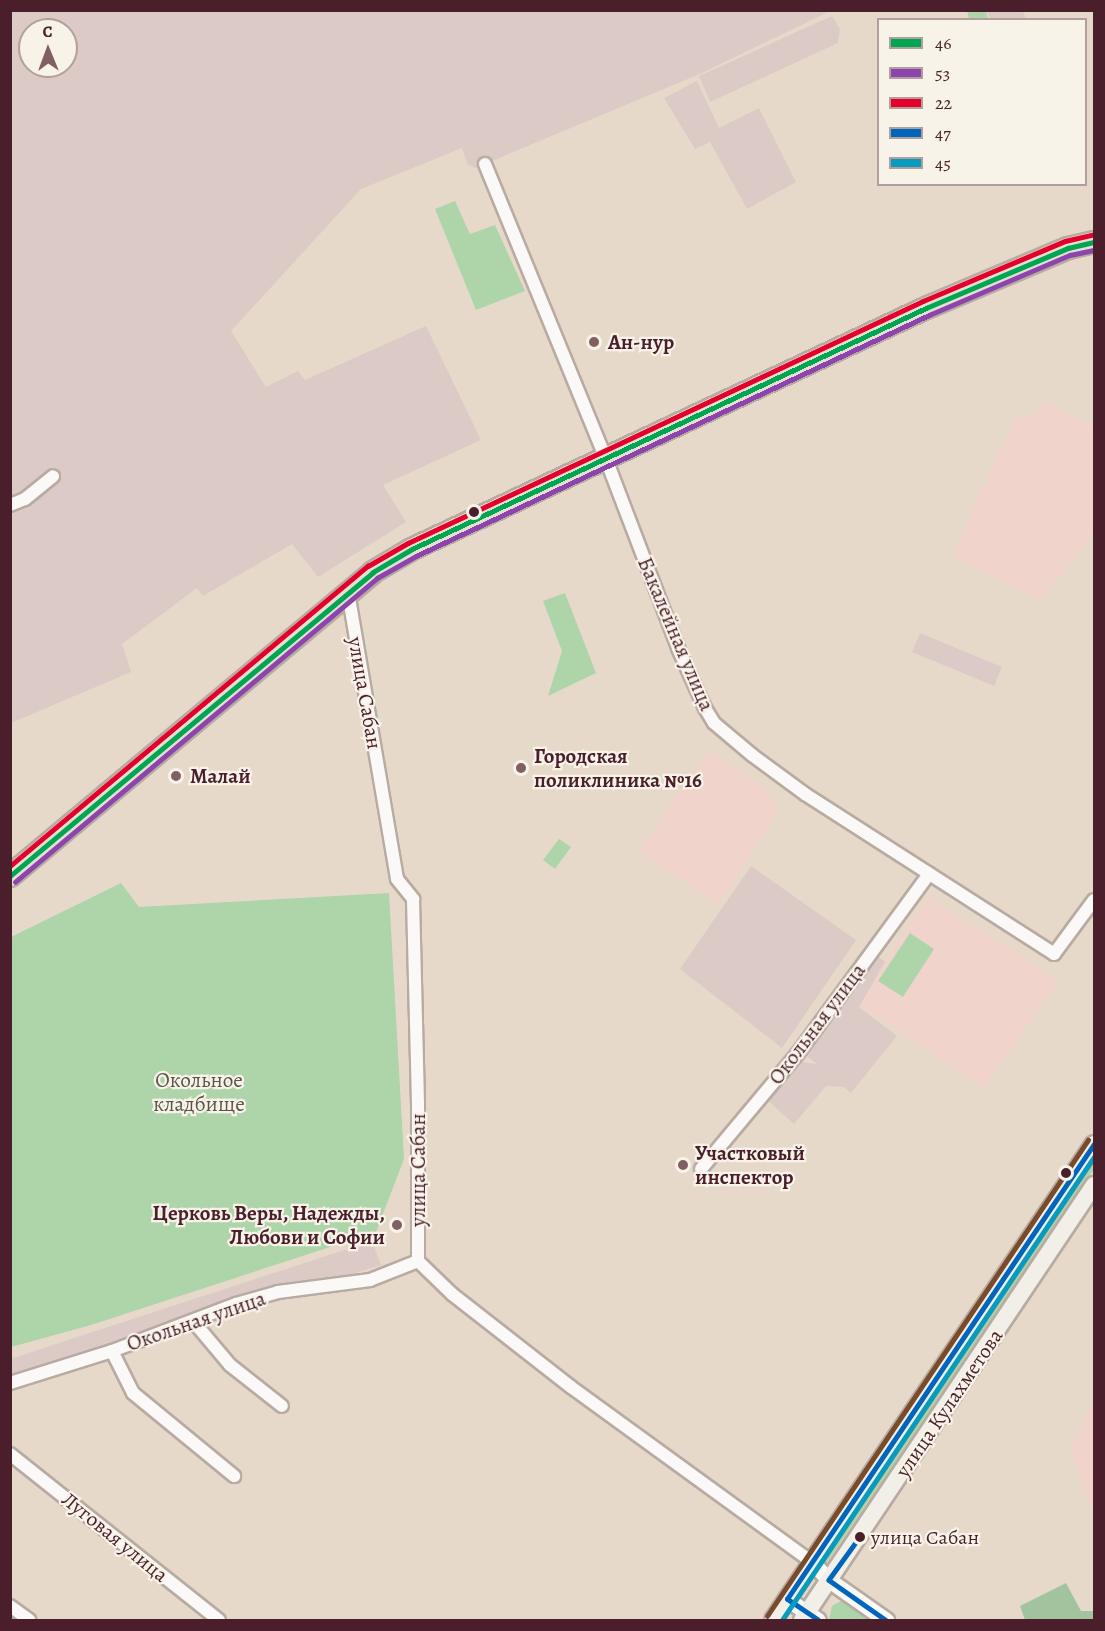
<!DOCTYPE html>
<meta charset="utf-8">
<style>
body{margin:0}
#map{position:relative;width:1105px;height:1631px;overflow:hidden;background:#e7d9ca;font-family:Alegreya,serif}
div>[style]{position:absolute}
.built>*{inset:0;background:#f0d4cb}
.industrial>*{inset:0;background:#dbcac6}
.green>*{inset:0;background:#aed4aa}
.forest>*{inset:0;background:#a1c49e}
.roads{filter:drop-shadow(2px 0 #b8aba2) drop-shadow(-2px 0 #b8aba2) drop-shadow(0 2px #b8aba2) drop-shadow(0 -2px #b8aba2)}
.minor>*{height:12px;margin:-6px;padding:0 6px;transform-origin:6px;border-radius:6px;background:#fbf9f7}
.tertiary>*{height:15px;margin:-7.5px;padding:0 7.5px;transform-origin:7.5px;border-radius:7.5px;background:#fbf9f7}
.secondary>*{height:16px;margin:-8px;padding:0 8px;transform-origin:8px;border-radius:8px;background:#f2efe8}
.primary>*{height:20px;margin:-10px;padding:0 10px;transform-origin:10px;border-radius:10px;background:#e5e0d2}
.bus-1>*{height:4.5px;margin:-2.25px;padding:0 2.25px;transform-origin:2.25px;border-radius:2.25px;background:#00a651}
.bus-2>*{height:4.5px;margin:-2.25px;padding:0 2.25px;transform-origin:2.25px;border-radius:2.25px;background:#8e44ad}
.bus-3>*{height:4.5px;margin:-2.25px;padding:0 2.25px;transform-origin:2.25px;border-radius:2.25px;background:#e4002b}
.bus-4>*{height:4.5px;margin:-2.25px;padding:0 2.25px;transform-origin:2.25px;border-radius:2.25px;background:#0065bd}
.bus-5>*{height:4.5px;margin:-2.25px;padding:0 2.25px;transform-origin:2.25px;border-radius:2.25px;background:#079bbe}
.bus-6>*{height:4.5px;margin:-2.25px;padding:0 2.25px;transform-origin:2.25px;border-radius:2.25px;background:#7a4b2a}
.dots>*{width:16px;height:16px;translate:-50% -50%;box-sizing:border-box;border:3px solid #f7f3e8;border-radius:50%}
span{translate:-50% -50%;white-space:nowrap;text-align:center;line-height:1.15;-webkit-text-stroke:4.5px #f7f3e8;paint-order:stroke}
.bus-label{font-size:20px;color:#4a1f2b}
.left{translate:0 -50%;text-align:left}
.poi-label{font-size:21px;color:#4a1f2b;font-weight:700}
.right{translate:-100% -50%;text-align:right}
.street-label{font-size:21px;color:#4a1f2b}
.park-label{font-size:21px;color:#5a5449}
.frame{position:absolute;inset:0;border:12px solid #4a1f2b;pointer-events:none}
.legend{position:absolute;left:877px;top:18px;width:210px;height:168px;box-sizing:border-box;background:#f7f3e8;border:2px solid #b29e9c;margin:0;padding:8px 10px;list-style:none;font-size:18px;color:#4a1f2b}
.legend li{display:flex;align-items:center;gap:12px;height:30px}
.legend b{width:30px;border:2px solid #b29e9c}
.north{position:absolute;left:18px;top:18px;width:60px;height:60px;box-sizing:border-box;background:#f7f3e8;border:2px solid #b29e9c;border-radius:50%;rotate:359deg;font-size:16px;font-weight:700;line-height:24px;text-align:center;color:#4a1f2b}
.north::after{content:'';display:block;margin:auto;width:21px;height:27px;background:#816063;clip-path:polygon(50% 0,100% 100%,50% 72%,0 100%)}
</style>
<div id="map">
<div class="built">
<i style="clip-path:polygon(1045px 401px,1094px 427px,1094px 531px,1042px 601px,951px 556px,1015px 419px,1032px 415px)"></i>
<i style="clip-path:polygon(709px 749px,767px 790px,777px 813px,719px 905px,639px 851px)"></i>
<i style="clip-path:polygon(928px 896px,1059px 981px,983px 1088px,858px 1004px)"></i>
<i style="clip-path:polygon(1094px 1400px,1094px 1517px,1070px 1448px)"></i>
</div>
<div class="industrial">
<i style="clip-path:polygon(evenodd,11px 11px,830px 11px,702px 73px,485px 164px,475px 168px,468px 165px,462px 148px,361px 189px,231px 331px,266px 387px,298px 371px,305px 380px,426px 326px,481px 440px,383px 485px,406px 522px,318px 577px,292px 544px,203px 596px,197px 588px,122px 644px,131px 672px,11px 723px,11px 11px,30px 30px,66px 30px,66px 66px,30px 66px,30px 30px)"></i>
<i style="clip-path:polygon(987px 11px,1023px 11px,1026px 19px,990px 19px)"></i>
<i style="clip-path:polygon(832px 16px,840px 29px,838px 43px,710px 102px,699px 76px)"></i>
<i style="clip-path:polygon(697px 81px,719px 128px,759px 108px,796px 182px,747px 209px,710px 142px,695px 149px,664px 98px)"></i>
<i style="clip-path:polygon(920px 633px,1002px 667px,994px 686px,912px 652px)"></i>
<i style="clip-path:polygon(751px 866px,856px 940px,782px 1048px,680px 969px)"></i>
<i style="clip-path:polygon(868px 949px,885px 962px,859px 1007px,897px 1036px,851px 1093px,844px 1087px,826px 1086px,794px 1124px,766px 1099px,795px 1061px,817px 1064px,796px 1048px)"></i>
<i style="clip-path:polygon(372px 1241px,381px 1265px,11px 1383px,10px 1359px)"></i>
</div>
<div class="green">
<i style="clip-path:polygon(967px 11px,986px 11px,988px 19px,969px 19px)"></i>
<i style="clip-path:polygon(455px 201px,470px 234px,495px 225px,525px 291px,476px 310px,435px 209px)"></i>
<i style="clip-path:polygon(565px 593px,596px 673px,548px 696px,562px 651px,543px 601px)"></i>
<i style="clip-path:polygon(559px 839px,571px 847px,555px 869px,543px 860px)"></i>
<i style="clip-path:polygon(121px 883px,139px 907px,389px 893px,404px 1159px,376px 1232px,91px 1325px,11px 1347px,11px 937px)"></i>
<i style="clip-path:polygon(910px 933px,934px 949px,903px 997px,878px 981px)"></i>
<i style="clip-path:polygon(1094px 1155px,1094px 1169px,826px 1564px,820px 1559px)"></i>
<i style="clip-path:polygon(846px 1598px,877px 1620px,829px 1620px,832px 1606px)"></i>
</div>
<div class="forest">
<i style="clip-path:polygon(1066px 1583px,1081px 1611px,1094px 1611px,1094px 1620px,1025px 1620px,1020px 1606px)"></i>
</div>
<div class="roads">
<div class="minor">
<i style="left:485px;top:164px;width:319px;rotate:67.7deg"></i>
<i style="left:606px;top:459px;width:202px;rotate:69.1deg"></i>
<i style="left:678px;top:648px;width:66px;rotate:65.8deg"></i>
<i style="left:705px;top:708px;width:17px;rotate:59deg"></i>
<i style="left:714px;top:723px;width:50px;rotate:40.1deg"></i>
<i style="left:752px;top:755px;width:66px;rotate:36.3deg"></i>
<i style="left:805px;top:794px;width:296px;rotate:32.7deg"></i>
<i style="left:1054px;top:954px;width:67px;rotate:-53.5deg"></i>
<i style="left:10px;top:505px;width:16px;rotate:-22deg"></i>
<i style="left:25px;top:499px;width:36px;rotate:-39deg"></i>
<i style="left:348px;top:592px;width:291px;rotate:80.3deg"></i>
<i style="left:397px;top:879px;width:26px;rotate:51deg"></i>
<i style="left:413px;top:899px;width:206px;rotate:88.6deg"></i>
<i style="left:418px;top:1105px;width:156px;rotate:90deg"></i>
<i style="left:418px;top:1261px;width:47px;rotate:44.1deg"></i>
<i style="left:452px;top:1294px;width:151px;rotate:38deg"></i>
<i style="left:571px;top:1387px;width:299px;rotate:36deg"></i>
<i style="left:701px;top:1169px;width:151px;rotate:-50.1deg"></i>
<i style="left:798px;top:1053px;width:222px;rotate:-53.8deg"></i>
<i style="left:193px;top:1321px;width:57px;rotate:49.9deg"></i>
<i style="left:230px;top:1365px;width:66px;rotate:38.3deg"></i>
<i style="left:112px;top:1351px;width:47px;rotate:63.4deg"></i>
<i style="left:133px;top:1393px;width:131px;rotate:39.4deg"></i>
<i style="left:10px;top:1383px;width:107px;rotate:-17.4deg"></i>
<i style="left:112px;top:1351px;width:133px;rotate:-20.8deg"></i>
<i style="left:236px;top:1304px;width:44px;rotate:-15.9deg"></i>
<i style="left:278px;top:1292px;width:93px;rotate:-7.4deg"></i>
<i style="left:370px;top:1280px;width:52px;rotate:-21.6deg"></i>
<i style="left:10px;top:1454px;width:267px;rotate:38.5deg"></i>
<i style="left:10px;top:1606px;width:24px;rotate:36deg"></i>
</div>
<div class="tertiary">
<i style="left:813px;top:1563px;width:23px;rotate:47deg"></i>
<i style="left:829px;top:1580px;width:70px;rotate:35.1deg"></i>
<i style="left:787px;top:1599px;width:37px;rotate:34deg"></i>
</div>
<div class="secondary">
<i style="left:773px;top:1620px;width:574px;rotate:-56.01deg"></i>
<i style="left:802px;top:1620px;width:524px;rotate:-56.13deg"></i>
</div>
<div class="primary">
<i style="left:10px;top:876px;width:473px;rotate:-39.9deg"></i>
<i style="left:373px;top:572px;width:45px;rotate:-30.5deg"></i>
<i style="left:412px;top:549px;width:568px;rotate:-25.12deg"></i>
<i style="left:926px;top:308px;width:154px;rotate:-22.9deg"></i>
<i style="left:1068px;top:248px;width:27px;rotate:-13deg"></i>
</div>
</div>
<div class="bus-1">
<i style="left:10px;top:876px;width:473px;rotate:-39.9deg"></i>
<i style="left:373px;top:572px;width:45px;rotate:-30.5deg"></i>
<i style="left:412px;top:549px;width:568px;rotate:-25.12deg"></i>
<i style="left:926px;top:308px;width:154px;rotate:-22.9deg"></i>
<i style="left:1068px;top:248px;width:27px;rotate:-13deg"></i>
</div>
<div class="bus-2">
<i style="left:15px;top:882px;width:473px;rotate:-40deg"></i>
<i style="left:377px;top:578px;width:45px;rotate:-29.4deg"></i>
<i style="left:416px;top:556px;width:567px;rotate:-25.16deg"></i>
<i style="left:929px;top:315px;width:153px;rotate:-23.1deg"></i>
<i style="left:1070px;top:255px;width:25px;rotate:-12deg"></i>
</div>
<div class="bus-3">
<i style="left:10px;top:866px;width:467px;rotate:-40deg"></i>
<i style="left:368px;top:566px;width:46px;rotate:-29.9deg"></i>
<i style="left:408px;top:543px;width:569px;rotate:-25.17deg"></i>
<i style="left:923px;top:301px;width:154px;rotate:-22.9deg"></i>
<i style="left:1065px;top:241px;width:28px;rotate:-13deg"></i>
</div>
<div class="bus-4">
<i style="left:860px;top:1537px;width:53px;rotate:125.8deg"></i>
<i style="left:829px;top:1580px;width:70px;rotate:35.1deg"></i>
<i style="left:818px;top:1620px;width:37px;rotate:-146deg"></i>
<i style="left:787px;top:1599px;width:549px;rotate:-55.99deg"></i>
</div>
<div class="bus-5">
<i style="left:782px;top:1620px;width:558px;rotate:-56.03deg"></i>
</div>
<div class="bus-6">
<i style="left:767px;top:1616px;width:574px;rotate:-56.01deg"></i>
</div>
<div class="dots">
<i style="left:594px;top:342px;background:#816063"></i>
<i style="left:474px;top:512px;background:#4a1f2b"></i>
<i style="left:521px;top:768px;background:#816063"></i>
<i style="left:176px;top:776px;background:#816063"></i>
<i style="left:683px;top:1165px;background:#816063"></i>
<i style="left:1066px;top:1173px;background:#4a1f2b"></i>
<i style="left:397px;top:1225px;background:#816063"></i>
<i style="left:860px;top:1537px;background:#4a1f2b"></i>
</div>
<div class="bus-label">
<span class="left" style="left:871px;top:1537px">улица Сабан</span>
</div>
<div class="poi-label">
<span class="left" style="left:608px;top:342px">Ан-нур</span>
<span class="left" style="left:534px;top:768px">Городская<br>поликлиника №16</span>
<span class="left" style="left:190px;top:776px">Малай</span>
<span class="left" style="left:695px;top:1165px">Участковый<br>инспектор</span>
<span class="right" style="left:385px;top:1225px">Церковь Веры, Надежды,<br>Любови и Софии</span>
</div>
<div class="street-label">
<span style="left:676px;top:634px;rotate:67deg">Бакалейная улица</span>
<span style="left:365px;top:693px;rotate:80deg">улица Сабан</span>
<span style="left:817px;top:1024px;rotate:-53deg">Окольная улица</span>
<span style="left:418px;top:1170px;rotate:-90deg">улица Сабан</span>
<span style="left:196px;top:1321px;rotate:-19deg">Окольная улица</span>
<span style="left:949px;top:1403px;rotate:-56deg">улица Кулахметова</span>
<span style="left:115px;top:1537px;rotate:39deg">Луговая улица</span>
</div>
<div class="park-label">
<span style="left:199px;top:1092px">Окольное<br>кладбище</span>
</div>
<div class="frame"></div>
<ul class="legend">
<li><b style="height:8px;background:#00a651"></b>46</li>
<li><b style="height:8px;background:#8e44ad"></b>53</li>
<li><b style="height:8px;background:#e4002b"></b>22</li>
<li><b style="height:8px;background:#0065bd"></b>47</li>
<li><b style="height:8px;background:#079bbe"></b>45</li>
</ul>
<div class="north">С</div>
</div>
